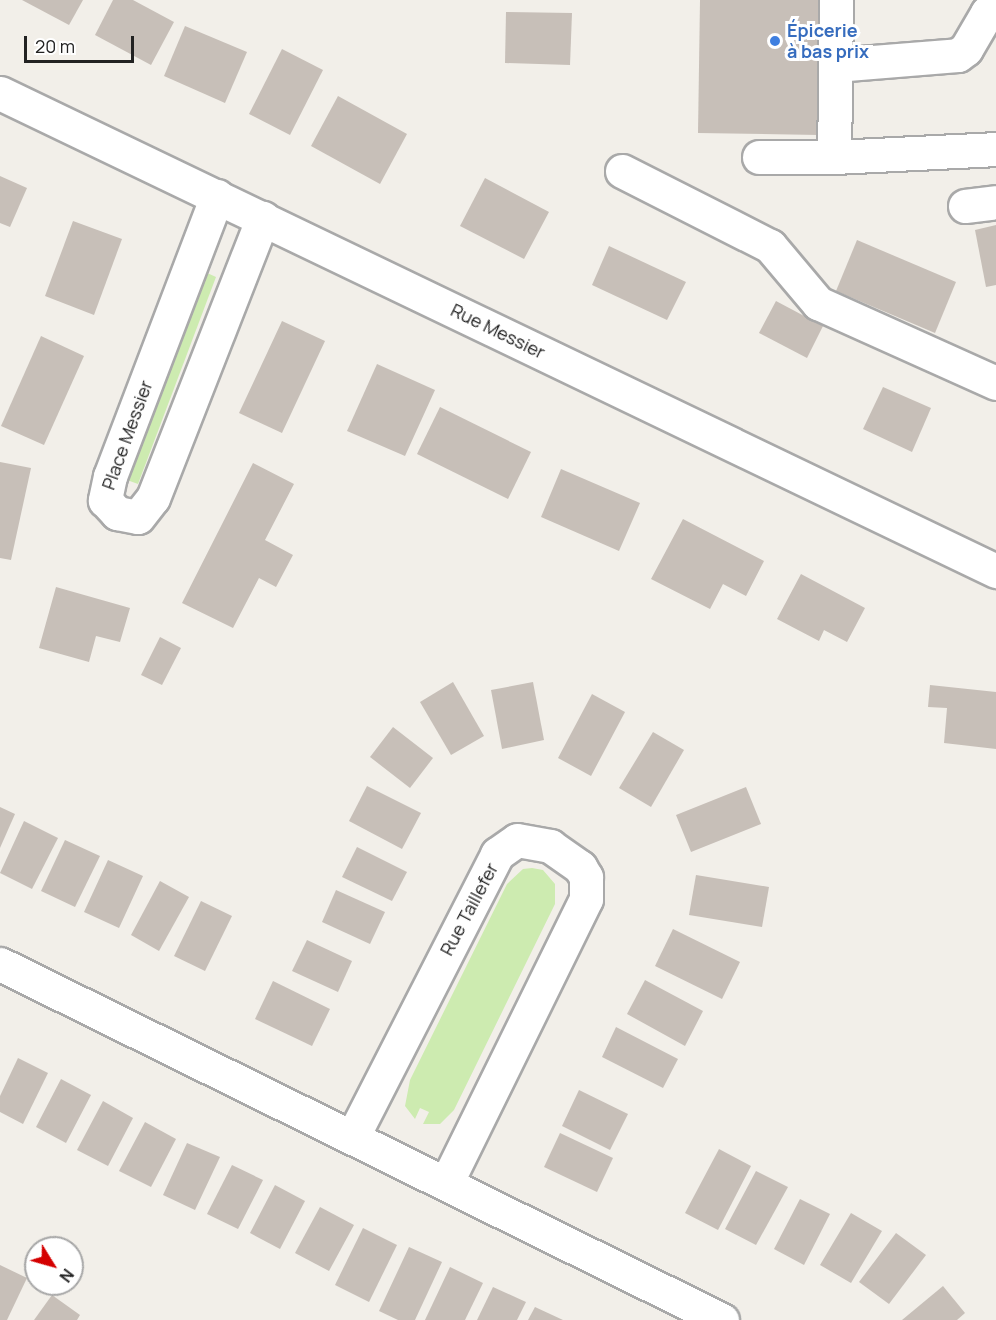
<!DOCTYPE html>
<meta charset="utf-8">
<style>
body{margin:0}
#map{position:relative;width:996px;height:1320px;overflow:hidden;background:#f2efe9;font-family:Manrope,sans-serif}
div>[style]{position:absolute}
.grass>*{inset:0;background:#cdebb0}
.building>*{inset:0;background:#c7bfb8}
.roads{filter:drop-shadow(2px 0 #a9a9a9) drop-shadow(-2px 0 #a9a9a9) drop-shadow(0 2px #a9a9a9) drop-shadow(0 -2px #a9a9a9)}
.minor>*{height:33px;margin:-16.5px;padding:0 16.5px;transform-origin:16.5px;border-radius:16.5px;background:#fff}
.dots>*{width:16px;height:16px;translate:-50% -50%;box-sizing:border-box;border:3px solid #fff;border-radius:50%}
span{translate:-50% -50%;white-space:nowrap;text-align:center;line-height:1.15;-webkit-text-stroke:6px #fff;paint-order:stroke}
.shop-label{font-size:18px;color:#366cbe;font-weight:700}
.left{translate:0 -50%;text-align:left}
.street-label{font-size:18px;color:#222}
.north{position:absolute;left:24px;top:1236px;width:60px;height:60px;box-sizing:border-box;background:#fff;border:2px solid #a7a7a7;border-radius:50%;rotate:127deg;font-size:16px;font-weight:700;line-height:24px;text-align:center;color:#222}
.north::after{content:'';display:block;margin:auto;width:21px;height:27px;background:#d40000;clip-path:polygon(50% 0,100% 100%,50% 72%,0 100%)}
.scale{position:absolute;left:24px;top:36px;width:110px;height:27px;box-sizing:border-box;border:3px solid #222;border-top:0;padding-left:8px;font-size:18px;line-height:21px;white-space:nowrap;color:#222;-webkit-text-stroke:4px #fff;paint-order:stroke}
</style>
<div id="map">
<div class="grass">
<i style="clip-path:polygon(205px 272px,216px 277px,138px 484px,127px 480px)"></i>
<i style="clip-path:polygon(532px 868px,543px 870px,555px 884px,555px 904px,454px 1110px,440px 1124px,423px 1124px,429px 1112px,420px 1108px,415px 1119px,405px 1106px,410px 1080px,507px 884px,523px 869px)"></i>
</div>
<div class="building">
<i style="clip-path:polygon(22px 0,83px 0,69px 25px)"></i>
<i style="clip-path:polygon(113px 0,133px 0,174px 22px,151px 65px,95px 35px)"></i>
<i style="clip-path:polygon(700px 0,822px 0,819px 135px,698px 133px)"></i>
<i style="clip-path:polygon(506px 12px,572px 13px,570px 65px,505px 63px)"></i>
<i style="clip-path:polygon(185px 26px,247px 52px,225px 103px,164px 76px)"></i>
<i style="clip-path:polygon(282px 49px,323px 70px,290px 135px,249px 114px)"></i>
<i style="clip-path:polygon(338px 96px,407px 134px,380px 184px,311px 146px)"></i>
<i style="clip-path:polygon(0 176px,27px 188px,10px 227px,0 223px)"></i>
<i style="clip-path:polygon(485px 178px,549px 212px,524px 259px,460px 226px)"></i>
<i style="clip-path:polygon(73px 221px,122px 239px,94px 315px,45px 296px)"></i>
<i style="clip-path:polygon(996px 225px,996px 285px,986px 287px,975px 230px)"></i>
<i style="clip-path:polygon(857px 240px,956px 282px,935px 333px,836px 291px)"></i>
<i style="clip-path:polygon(609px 246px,686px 282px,667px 320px,592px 285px)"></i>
<i style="clip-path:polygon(776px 301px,823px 326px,807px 358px,759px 333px)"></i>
<i style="clip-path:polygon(282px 321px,325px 341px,282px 433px,239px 413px)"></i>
<i style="clip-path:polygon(41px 336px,84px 356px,44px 445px,1px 426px)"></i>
<i style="clip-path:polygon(377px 364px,435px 390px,405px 456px,347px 431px)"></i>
<i style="clip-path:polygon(883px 387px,931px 408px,912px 452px,863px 429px)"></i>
<i style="clip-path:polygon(440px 407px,531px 452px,508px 499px,417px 454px)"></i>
<i style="clip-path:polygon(0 462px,31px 468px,11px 560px,0 558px)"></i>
<i style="clip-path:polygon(253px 463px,294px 484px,265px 540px,293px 555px,276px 587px,259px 578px,233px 628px,182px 603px)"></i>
<i style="clip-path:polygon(561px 469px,640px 503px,619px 551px,541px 517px)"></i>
<i style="clip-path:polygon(683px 519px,764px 561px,746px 596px,723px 584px,710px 609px,651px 579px)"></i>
<i style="clip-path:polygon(801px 574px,865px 608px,847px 642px,824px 630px,819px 641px,777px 619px)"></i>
<i style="clip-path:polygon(56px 587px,130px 608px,120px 642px,96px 636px,89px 662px,39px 648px)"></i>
<i style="clip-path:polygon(160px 637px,181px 648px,162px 685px,141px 675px)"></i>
<i style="clip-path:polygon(453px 682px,484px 736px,451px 755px,420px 702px)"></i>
<i style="clip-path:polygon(533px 682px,544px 740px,502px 749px,491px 690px)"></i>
<i style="clip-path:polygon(930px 685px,996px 692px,996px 749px,944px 743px,947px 708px,928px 707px)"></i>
<i style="clip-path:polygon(592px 694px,625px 712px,591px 776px,558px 758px)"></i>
<i style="clip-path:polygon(393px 727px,433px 758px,410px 788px,370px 757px)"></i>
<i style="clip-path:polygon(653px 732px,684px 750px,651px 807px,619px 788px)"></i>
<i style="clip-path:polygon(367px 786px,421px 813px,402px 849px,349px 821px)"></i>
<i style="clip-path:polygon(746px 787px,761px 824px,691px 852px,676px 815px)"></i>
<i style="clip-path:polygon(0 807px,15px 814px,0 848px)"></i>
<i style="clip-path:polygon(24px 821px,58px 838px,32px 889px,0 873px)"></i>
<i style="clip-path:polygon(65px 840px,100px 856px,75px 907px,41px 891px)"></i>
<i style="clip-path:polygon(357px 847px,407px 872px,392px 901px,342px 877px)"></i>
<i style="clip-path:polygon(108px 860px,143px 876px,119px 928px,84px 912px)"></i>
<i style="clip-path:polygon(696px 875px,769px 887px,762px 927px,689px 915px)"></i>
<i style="clip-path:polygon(160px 881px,189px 897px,159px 951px,131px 935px)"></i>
<i style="clip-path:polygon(336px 890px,385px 912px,370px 944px,322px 922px)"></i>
<i style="clip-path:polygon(201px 901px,232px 916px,205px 971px,174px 956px)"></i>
<i style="clip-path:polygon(673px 929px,740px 962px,722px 999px,655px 966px)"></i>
<i style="clip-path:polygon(307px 940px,352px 961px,338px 992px,292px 971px)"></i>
<i style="clip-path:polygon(645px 980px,703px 1011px,685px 1046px,627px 1014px)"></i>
<i style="clip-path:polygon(273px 981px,330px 1009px,312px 1046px,255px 1019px)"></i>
<i style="clip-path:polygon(616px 1027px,678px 1059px,663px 1088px,602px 1057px)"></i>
<i style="clip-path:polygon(18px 1058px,48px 1073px,23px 1124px,0 1112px,0 1096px)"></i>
<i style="clip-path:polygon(61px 1079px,91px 1095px,66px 1143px,36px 1127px)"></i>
<i style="clip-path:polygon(579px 1090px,628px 1114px,610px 1150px,562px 1126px)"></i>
<i style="clip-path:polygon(103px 1101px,133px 1118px,108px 1166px,77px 1150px)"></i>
<i style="clip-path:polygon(145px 1122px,176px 1139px,151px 1187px,119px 1171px)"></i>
<i style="clip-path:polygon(560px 1133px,613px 1158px,597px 1192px,544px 1167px)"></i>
<i style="clip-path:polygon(187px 1143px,220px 1157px,195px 1210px,163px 1195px)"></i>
<i style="clip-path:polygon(719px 1149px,751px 1166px,718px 1230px,685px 1213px)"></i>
<i style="clip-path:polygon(232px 1165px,263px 1180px,238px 1229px,207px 1214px)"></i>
<i style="clip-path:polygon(756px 1171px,788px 1187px,756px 1245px,725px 1229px)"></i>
<i style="clip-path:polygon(275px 1185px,305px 1201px,280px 1249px,250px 1233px)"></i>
<i style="clip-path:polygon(800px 1199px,830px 1214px,804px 1265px,774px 1249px)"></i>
<i style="clip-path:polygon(320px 1207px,354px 1225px,329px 1271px,295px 1253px)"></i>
<i style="clip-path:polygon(851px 1213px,882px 1231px,851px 1283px,820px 1265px)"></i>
<i style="clip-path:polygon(363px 1228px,397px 1245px,369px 1302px,335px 1285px)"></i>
<i style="clip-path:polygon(896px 1233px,926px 1255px,889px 1304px,859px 1282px)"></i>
<i style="clip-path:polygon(409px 1247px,442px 1262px,415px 1320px,398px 1320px,379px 1311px)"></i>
<i style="clip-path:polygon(0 1265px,27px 1278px,7px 1320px,0 1320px)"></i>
<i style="clip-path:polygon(450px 1267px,483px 1283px,465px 1320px,425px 1320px)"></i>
<i style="clip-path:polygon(943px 1286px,965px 1313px,957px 1320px,902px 1320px)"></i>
<i style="clip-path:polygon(493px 1287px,526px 1302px,517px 1320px,477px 1320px)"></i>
<i style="clip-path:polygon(52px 1295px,80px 1315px,77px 1320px,34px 1320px)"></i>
<i style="clip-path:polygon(535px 1307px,563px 1320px,528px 1320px)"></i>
</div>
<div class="roads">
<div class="minor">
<i style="left:836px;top:0;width:157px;rotate:90.7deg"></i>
<i style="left:834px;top:157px;width:162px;rotate:-2.8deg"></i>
<i style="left:835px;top:65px;width:123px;rotate:-4.6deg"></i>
<i style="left:958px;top:55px;width:10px;rotate:-37deg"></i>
<i style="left:966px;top:49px;width:42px;rotate:-59.7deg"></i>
<i style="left:987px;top:13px;width:10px;rotate:-29deg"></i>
<i style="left:0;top:93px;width:1105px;rotate:25.64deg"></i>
<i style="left:759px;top:157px;width:75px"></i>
<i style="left:622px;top:171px;width:166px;rotate:26.9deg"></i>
<i style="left:770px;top:246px;width:75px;rotate:49.9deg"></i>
<i style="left:818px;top:303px;width:195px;rotate:24.2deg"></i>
<i style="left:217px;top:196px;width:300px;rotate:110.9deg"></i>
<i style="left:110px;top:476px;width:25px;rotate:102deg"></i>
<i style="left:105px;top:500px;width:18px;rotate:47deg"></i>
<i style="left:117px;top:513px;width:21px;rotate:11deg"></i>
<i style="left:138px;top:517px;width:24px;rotate:-52deg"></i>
<i style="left:153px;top:498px;width:301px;rotate:-68.6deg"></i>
<i style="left:965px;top:206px;width:31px;rotate:-7deg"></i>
<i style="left:0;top:964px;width:805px;rotate:26.25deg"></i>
<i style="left:353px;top:1136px;width:317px;rotate:-62.9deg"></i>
<i style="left:497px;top:854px;width:24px;rotate:-35deg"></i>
<i style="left:517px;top:840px;width:34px;rotate:10deg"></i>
<i style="left:550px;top:846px;width:37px;rotate:35deg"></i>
<i style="left:580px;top:867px;width:12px;rotate:59deg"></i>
<i style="left:586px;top:877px;width:22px;rotate:90deg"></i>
<i style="left:586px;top:899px;width:317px;rotate:116.2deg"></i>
</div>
</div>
<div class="dots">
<i style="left:775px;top:41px;background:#3f7fe0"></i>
</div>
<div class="shop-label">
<span class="left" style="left:787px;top:41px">Épicerie<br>à bas prix</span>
</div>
<div class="street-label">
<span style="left:498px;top:331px;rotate:26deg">Rue Messier</span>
<span style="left:127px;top:435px;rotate:-70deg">Place Messier</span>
<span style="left:469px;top:909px;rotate:-62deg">Rue Taillefer</span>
</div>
<div class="north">N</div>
<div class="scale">20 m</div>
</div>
